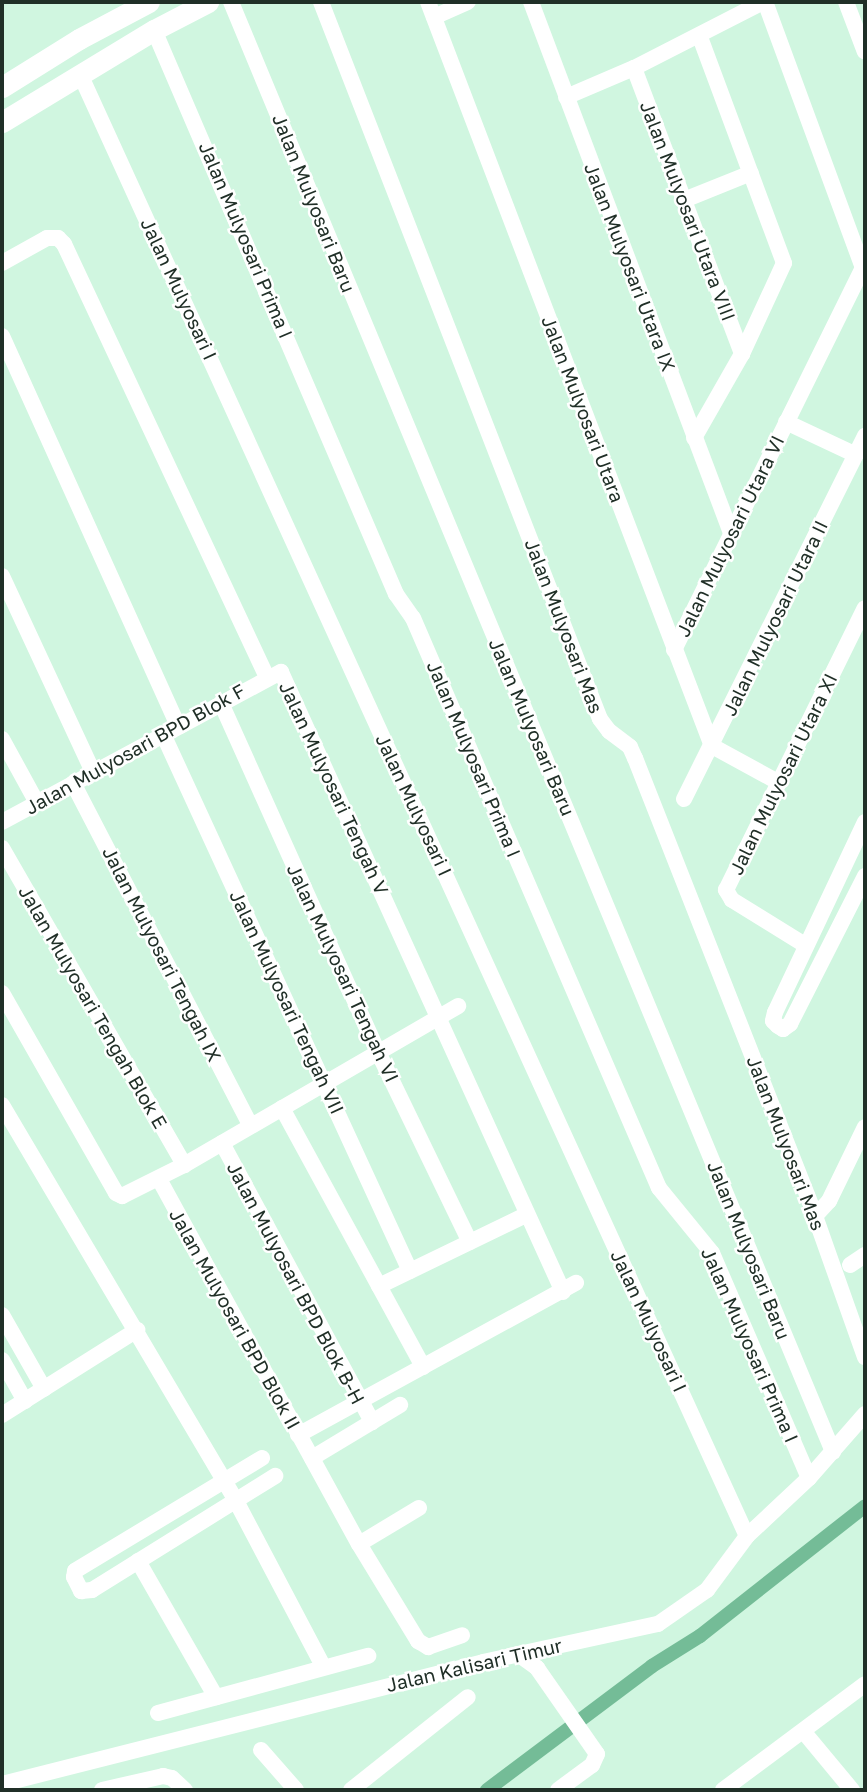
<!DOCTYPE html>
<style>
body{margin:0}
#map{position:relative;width:867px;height:1792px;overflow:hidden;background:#d0f6e0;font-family:"Golos Text",sans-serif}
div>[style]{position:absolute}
.canal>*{height:14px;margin:-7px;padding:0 7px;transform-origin:7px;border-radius:7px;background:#74bc97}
.street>*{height:16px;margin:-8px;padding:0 8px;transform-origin:8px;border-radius:8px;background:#fff}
.secondary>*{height:21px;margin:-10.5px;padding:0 10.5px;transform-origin:10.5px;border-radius:10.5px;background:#fff}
span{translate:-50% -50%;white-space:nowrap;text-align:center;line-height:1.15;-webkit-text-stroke:5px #fff;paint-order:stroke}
.street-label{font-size:19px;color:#202f27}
.frame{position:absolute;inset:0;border:4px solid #202f27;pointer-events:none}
</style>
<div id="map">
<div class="canal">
<i style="left:487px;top:1790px;width:206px;rotate:-36.9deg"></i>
<i style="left:652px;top:1666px;width:57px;rotate:-32deg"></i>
<i style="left:700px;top:1636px;width:210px;rotate:-38.2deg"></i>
</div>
<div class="street">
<i style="left:231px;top:2px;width:1570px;rotate:67.45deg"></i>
<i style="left:321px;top:2px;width:769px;rotate:68.74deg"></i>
<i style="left:600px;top:719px;width:15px;rotate:53deg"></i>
<i style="left:609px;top:731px;width:26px;rotate:37deg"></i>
<i style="left:630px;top:747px;width:12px;rotate:66deg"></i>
<i style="left:635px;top:758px;width:492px;rotate:68.5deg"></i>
<i style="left:815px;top:1216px;width:150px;rotate:70.5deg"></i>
<i style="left:428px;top:2px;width:796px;rotate:69.11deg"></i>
<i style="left:712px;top:746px;width:75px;rotate:28.6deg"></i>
<i style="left:531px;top:2px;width:567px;rotate:69.36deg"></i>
<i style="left:846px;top:2px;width:53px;rotate:69.2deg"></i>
<i style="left:434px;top:17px;width:37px;rotate:-24deg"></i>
<i style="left:154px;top:30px;width:614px;rotate:66.78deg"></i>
<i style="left:396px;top:594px;width:29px;rotate:55deg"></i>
<i style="left:413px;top:618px;width:621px;rotate:66.66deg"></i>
<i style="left:659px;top:1188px;width:84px;rotate:50.8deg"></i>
<i style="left:712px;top:1253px;width:245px;rotate:66.7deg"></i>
<i style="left:634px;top:68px;width:306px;rotate:69.3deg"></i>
<i style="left:80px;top:74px;width:1607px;rotate:65.48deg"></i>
<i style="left:566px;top:97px;width:74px;rotate:-23.1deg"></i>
<i style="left:634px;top:68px;width:145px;rotate:-27.1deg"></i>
<i style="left:684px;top:200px;width:72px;rotate:-21.9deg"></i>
<i style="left:2px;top:263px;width:51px;rotate:-29.1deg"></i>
<i style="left:47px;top:238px;width:11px"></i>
<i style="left:58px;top:238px;width:8px;rotate:45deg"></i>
<i style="left:64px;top:244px;width:478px;rotate:64.9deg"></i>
<i style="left:2px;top:336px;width:428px;rotate:65.7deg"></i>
<i style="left:786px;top:422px;width:77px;rotate:25.2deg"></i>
<i style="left:694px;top:438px;width:97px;rotate:-60.3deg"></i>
<i style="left:742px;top:354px;width:100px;rotate:-65.2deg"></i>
<i style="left:784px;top:263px;width:243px;rotate:-110.4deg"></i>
<i style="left:2px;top:576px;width:216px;rotate:65.1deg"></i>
<i style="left:674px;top:650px;width:426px;rotate:-63.7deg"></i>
<i style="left:863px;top:268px;width:283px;rotate:-110.2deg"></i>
<i style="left:221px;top:703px;width:383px;rotate:65.8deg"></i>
<i style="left:378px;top:1052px;width:211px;rotate:64.2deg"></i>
<i style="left:163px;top:734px;width:591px;rotate:65.3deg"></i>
<i style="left:2px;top:739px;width:73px;rotate:61.3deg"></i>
<i style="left:73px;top:783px;width:386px;rotate:62.6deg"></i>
<i style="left:684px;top:799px;width:406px;rotate:-63.5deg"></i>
<i style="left:2px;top:822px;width:317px;rotate:-28.3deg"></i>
<i style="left:281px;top:672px;width:681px;rotate:65.54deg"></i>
<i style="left:865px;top:822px;width:210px;rotate:115.3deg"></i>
<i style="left:775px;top:1012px;width:9px;rotate:103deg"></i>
<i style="left:773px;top:1021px;width:7px;rotate:45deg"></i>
<i style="left:778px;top:1026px;width:6px;rotate:31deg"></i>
<i style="left:783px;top:1029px;width:9px;rotate:-36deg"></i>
<i style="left:790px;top:1024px;width:166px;rotate:-63.1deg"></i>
<i style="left:2px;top:848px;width:366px;rotate:60.1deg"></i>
<i style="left:805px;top:945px;width:86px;rotate:-148.3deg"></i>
<i style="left:732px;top:900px;width:12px;rotate:-121deg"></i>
<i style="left:726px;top:890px;width:314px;rotate:-63.8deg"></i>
<i style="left:2px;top:993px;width:230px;rotate:60.3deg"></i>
<i style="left:116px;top:1193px;width:7px;rotate:27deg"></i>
<i style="left:122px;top:1196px;width:69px;rotate:-26.6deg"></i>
<i style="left:184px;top:1165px;width:317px;rotate:-30.1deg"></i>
<i style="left:2px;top:1105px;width:458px;rotate:59.4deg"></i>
<i style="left:235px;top:1499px;width:189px;rotate:62.2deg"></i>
<i style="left:282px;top:1108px;width:295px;rotate:61.4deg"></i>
<i style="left:222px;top:1143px;width:317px;rotate:61.7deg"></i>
<i style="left:159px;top:1179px;width:416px;rotate:61.3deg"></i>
<i style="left:359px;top:1544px;width:114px;rotate:58.7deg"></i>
<i style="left:418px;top:1641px;width:12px;rotate:31deg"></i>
<i style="left:428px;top:1647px;width:36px;rotate:-19deg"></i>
<i style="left:815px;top:1216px;width:21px;rotate:-47deg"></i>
<i style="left:829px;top:1201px;width:82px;rotate:-64.1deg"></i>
<i style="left:850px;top:1265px;width:18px;rotate:-34deg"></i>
<i style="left:379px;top:1286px;width:163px;rotate:-25.8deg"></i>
<i style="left:2px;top:1315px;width:85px;rotate:60.4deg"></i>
<i style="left:2px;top:1360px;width:47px;rotate:60.7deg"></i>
<i style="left:2px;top:1415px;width:160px;rotate:-32.2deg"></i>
<i style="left:298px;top:1435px;width:317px;rotate:-28.7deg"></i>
<i style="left:262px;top:1458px;width:218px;rotate:148.9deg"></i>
<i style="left:75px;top:1571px;width:6px;rotate:99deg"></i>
<i style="left:74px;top:1577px;width:16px;rotate:63deg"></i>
<i style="left:81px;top:1591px;width:11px;rotate:-5deg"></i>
<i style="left:92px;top:1590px;width:216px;rotate:-31.9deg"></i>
<i style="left:312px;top:1458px;width:103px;rotate:-31.1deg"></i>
<i style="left:359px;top:1544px;width:70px;rotate:-31deg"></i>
<i style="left:138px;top:1561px;width:157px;rotate:60.2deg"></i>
<i style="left:518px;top:1654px;width:24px;rotate:36deg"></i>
<i style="left:537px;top:1668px;width:105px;rotate:55.1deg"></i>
<i style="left:597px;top:1754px;width:12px;rotate:114deg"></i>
<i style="left:592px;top:1765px;width:42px;rotate:143.7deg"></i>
<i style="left:158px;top:1713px;width:218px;rotate:-15.2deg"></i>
<i style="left:803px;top:1731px;width:77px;rotate:50.3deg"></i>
<i style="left:261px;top:1750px;width:53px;rotate:48.8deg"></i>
<i style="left:2px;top:1784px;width:496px;rotate:-14.2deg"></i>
<i style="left:483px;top:1662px;width:179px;rotate:-12.3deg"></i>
<i style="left:658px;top:1624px;width:60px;rotate:-34.8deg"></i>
<i style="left:707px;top:1590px;width:67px;rotate:-53.5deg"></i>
<i style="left:747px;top:1536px;width:85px;rotate:-43.1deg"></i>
<i style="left:809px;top:1478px;width:85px;rotate:-48.8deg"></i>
<i style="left:102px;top:1790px;width:63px;rotate:-12.9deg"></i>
<i style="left:163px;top:1776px;width:9px;rotate:13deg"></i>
<i style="left:172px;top:1778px;width:18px;rotate:43deg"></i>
<i style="left:351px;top:1790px;width:149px;rotate:-38.5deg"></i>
<i style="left:723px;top:1790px;width:177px;rotate:-36.7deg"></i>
</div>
<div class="secondary">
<i style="left:2px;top:87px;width:91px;rotate:-31.9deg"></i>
<i style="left:79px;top:39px;width:79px;rotate:-27.9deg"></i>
<i style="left:2px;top:122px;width:178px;rotate:-31.2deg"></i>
<i style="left:154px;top:30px;width:61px;rotate:-27.4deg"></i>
</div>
<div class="street-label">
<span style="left:314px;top:203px;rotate:68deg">Jalan Mulyosari Baru</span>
<span style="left:688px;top:211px;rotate:69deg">Jalan Mulyosari Utara VIII</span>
<span style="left:246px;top:240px;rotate:67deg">Jalan Mulyosari Prima I</span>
<span style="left:630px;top:267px;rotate:69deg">Jalan Mulyosari Utara IX</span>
<span style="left:179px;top:289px;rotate:65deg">Jalan Mulyosari I</span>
<span style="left:583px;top:409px;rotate:69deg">Jalan Mulyosari Utara</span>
<span style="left:730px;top:536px;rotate:-64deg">Jalan Mulyosari Utara VI</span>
<span style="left:775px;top:618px;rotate:-64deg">Jalan Mulyosari Utara II</span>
<span style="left:564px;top:626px;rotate:69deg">Jalan Mulyosari Mas</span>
<span style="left:532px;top:727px;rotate:67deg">Jalan Mulyosari Baru</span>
<span style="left:135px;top:749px;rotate:-29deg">Jalan Mulyosari BPD Blok F</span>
<span style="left:474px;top:759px;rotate:67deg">Jalan Mulyosari Prima I</span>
<span style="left:783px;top:774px;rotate:-64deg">Jalan Mulyosari Utara XI</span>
<span style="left:334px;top:788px;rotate:65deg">Jalan Mulyosari Tengah V</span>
<span style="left:414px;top:805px;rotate:65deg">Jalan Mulyosari I</span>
<span style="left:162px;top:954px;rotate:63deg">Jalan Mulyosari Tengah IX</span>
<span style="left:343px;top:973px;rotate:65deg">Jalan Mulyosari Tengah VI</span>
<span style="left:287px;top:1002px;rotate:65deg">Jalan Mulyosari Tengah VII</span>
<span style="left:93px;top:1007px;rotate:60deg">Jalan Mulyosari Tengah Blok E</span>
<span style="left:786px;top:1143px;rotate:69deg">Jalan Mulyosari Mas</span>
<span style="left:749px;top:1250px;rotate:68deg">Jalan Mulyosari Baru</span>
<span style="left:296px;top:1283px;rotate:62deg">Jalan Mulyosari BPD Blok B-H</span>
<span style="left:235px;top:1319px;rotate:61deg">Jalan Mulyosari BPD Blok II</span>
<span style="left:649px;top:1321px;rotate:65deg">Jalan Mulyosari I</span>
<span style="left:750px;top:1345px;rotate:66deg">Jalan Mulyosari Prima I</span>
<span style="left:474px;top:1665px;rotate:-13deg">Jalan Kalisari Timur</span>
</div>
<div class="frame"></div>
</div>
